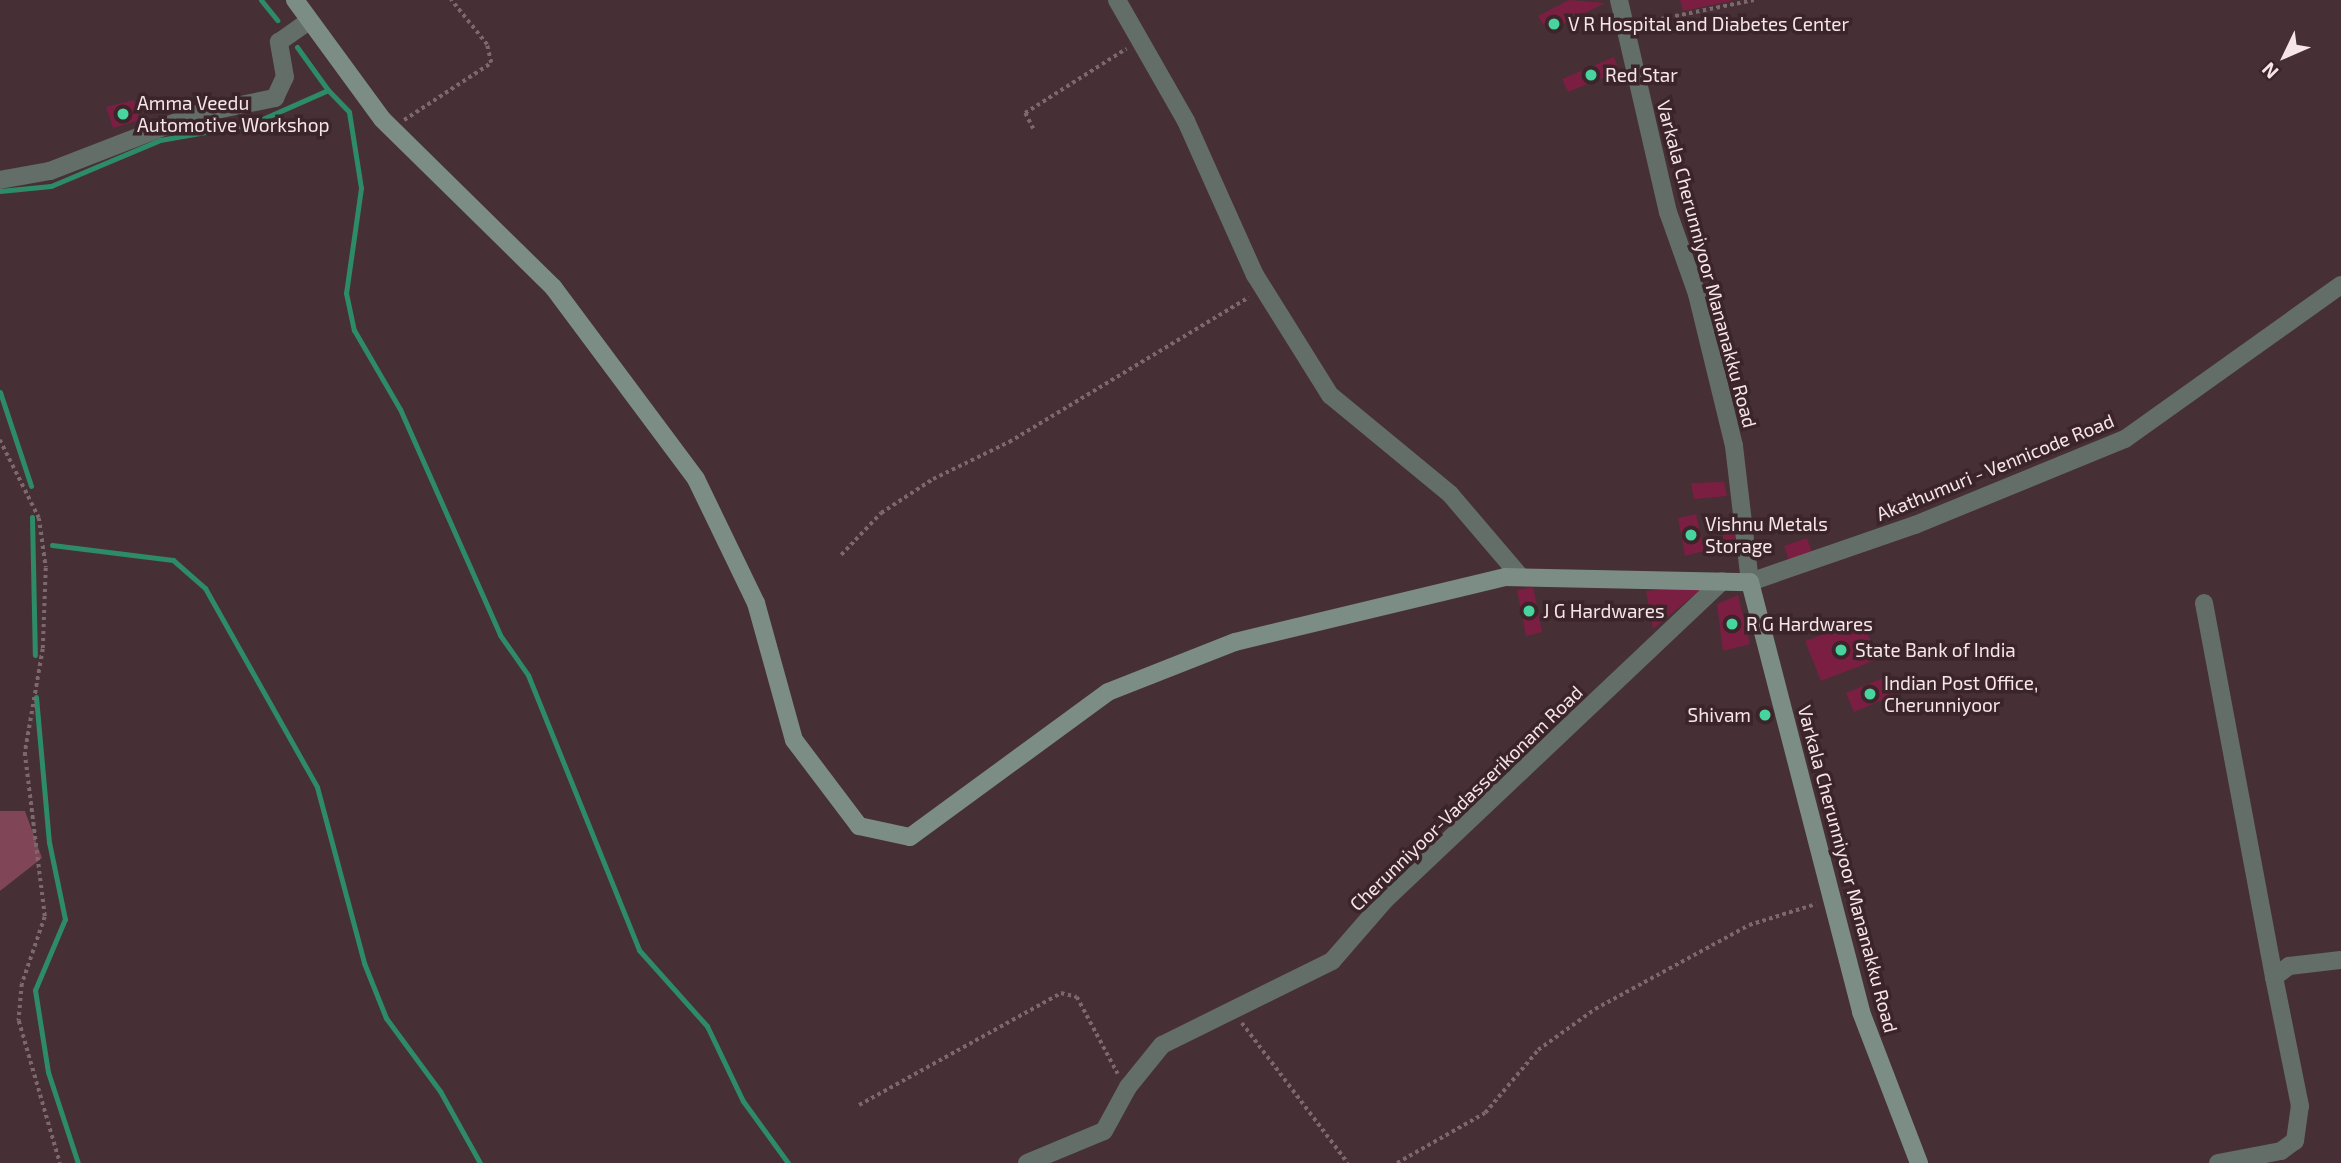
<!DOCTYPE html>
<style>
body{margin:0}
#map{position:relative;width:2341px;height:1163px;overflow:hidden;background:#462f35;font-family:"Exo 2",sans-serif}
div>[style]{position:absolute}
.green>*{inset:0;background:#804556}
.stream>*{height:5px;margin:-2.5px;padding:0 2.5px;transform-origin:2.5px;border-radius:2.5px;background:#2d8b67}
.building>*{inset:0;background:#7b1f42}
.path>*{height:3.5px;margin-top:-1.75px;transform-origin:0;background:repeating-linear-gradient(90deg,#7c686d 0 3.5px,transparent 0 7px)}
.minor>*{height:18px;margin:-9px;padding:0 9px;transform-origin:9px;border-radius:9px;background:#636e68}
.tertiary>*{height:18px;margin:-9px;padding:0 9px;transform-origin:9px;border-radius:9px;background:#636e68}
.secondary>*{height:18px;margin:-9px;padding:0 9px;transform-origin:9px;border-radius:9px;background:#7b8d84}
.dots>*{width:19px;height:19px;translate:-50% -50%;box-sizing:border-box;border:4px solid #3b252b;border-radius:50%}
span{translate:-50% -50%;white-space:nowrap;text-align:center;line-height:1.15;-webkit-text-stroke:7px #3b252b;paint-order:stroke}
.poi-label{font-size:19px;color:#f6e6e9}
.left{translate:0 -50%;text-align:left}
.right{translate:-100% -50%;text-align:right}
.street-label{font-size:19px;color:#f6e6e9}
.north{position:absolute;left:2250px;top:21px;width:70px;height:70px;-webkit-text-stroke:5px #3b252b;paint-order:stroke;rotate:226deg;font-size:19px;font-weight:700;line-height:28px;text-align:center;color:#f6e6e9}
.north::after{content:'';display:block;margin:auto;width:24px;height:32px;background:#f6e6e9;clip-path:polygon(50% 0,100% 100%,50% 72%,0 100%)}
</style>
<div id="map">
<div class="green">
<i style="clip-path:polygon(0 811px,25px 811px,42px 858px,0 891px)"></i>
</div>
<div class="stream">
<i style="left:261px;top:0;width:26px;rotate:51deg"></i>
<i style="left:297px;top:47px;width:53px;rotate:54.2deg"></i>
<i style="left:0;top:191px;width:51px;rotate:-5.6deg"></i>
<i style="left:51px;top:186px;width:118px;rotate:-22.9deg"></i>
<i style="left:160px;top:140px;width:92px;rotate:-10deg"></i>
<i style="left:251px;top:124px;width:84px;rotate:-23.8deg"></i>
<i style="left:328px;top:90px;width:30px;rotate:46deg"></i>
<i style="left:349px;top:112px;width:77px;rotate:81deg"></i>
<i style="left:361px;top:188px;width:106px;rotate:98.1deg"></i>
<i style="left:346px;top:293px;width:38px;rotate:78deg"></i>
<i style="left:354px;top:330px;width:91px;rotate:59.8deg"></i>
<i style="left:400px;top:409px;width:247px;rotate:66.1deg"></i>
<i style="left:500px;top:635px;width:49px;rotate:55deg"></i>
<i style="left:528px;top:675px;width:297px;rotate:68deg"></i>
<i style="left:639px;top:950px;width:102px;rotate:48.2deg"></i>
<i style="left:707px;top:1026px;width:83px;rotate:64.4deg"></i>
<i style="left:743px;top:1101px;width:77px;rotate:54deg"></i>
<i style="left:0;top:392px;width:99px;rotate:71.7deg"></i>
<i style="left:32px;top:517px;width:138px;rotate:88.8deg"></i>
<i style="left:52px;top:545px;width:122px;rotate:7.1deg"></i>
<i style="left:173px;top:560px;width:43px;rotate:41.2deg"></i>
<i style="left:205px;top:588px;width:228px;rotate:60.6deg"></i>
<i style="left:317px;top:787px;width:182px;rotate:75deg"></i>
<i style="left:364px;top:963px;width:59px;rotate:68.2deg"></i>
<i style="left:386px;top:1018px;width:91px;rotate:53.5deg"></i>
<i style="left:440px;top:1091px;width:82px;rotate:60.9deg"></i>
<i style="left:36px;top:697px;width:146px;rotate:84.9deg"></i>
<i style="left:49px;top:842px;width:79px;rotate:78.3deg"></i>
<i style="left:65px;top:919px;width:77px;rotate:112.9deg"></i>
<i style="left:35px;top:990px;width:83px;rotate:81deg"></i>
<i style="left:48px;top:1072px;width:96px;rotate:71.8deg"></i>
</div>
<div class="building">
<i style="clip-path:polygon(1569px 0,1605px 3px,1548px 32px,1538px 16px)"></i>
<i style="clip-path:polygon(1680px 0,1731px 0,1731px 1px,1683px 11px)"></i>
<i style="clip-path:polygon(1614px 57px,1619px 71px,1568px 92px,1562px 79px)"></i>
<i style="clip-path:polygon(134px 100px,140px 120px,113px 128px,106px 107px)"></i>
<i style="clip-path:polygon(1724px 482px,1727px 496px,1694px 499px,1691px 483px)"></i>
<i style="clip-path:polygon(1696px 514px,1704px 551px,1685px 556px,1678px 518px)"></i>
<i style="clip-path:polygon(1733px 524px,1736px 546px,1724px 547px,1722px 525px)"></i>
<i style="clip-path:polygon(1807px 538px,1812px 553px,1789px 560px,1784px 546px)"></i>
<i style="clip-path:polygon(1705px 586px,1653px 629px,1646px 591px)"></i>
<i style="clip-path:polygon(1533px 587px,1542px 632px,1526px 636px,1517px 590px)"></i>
<i style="clip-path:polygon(1738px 595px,1750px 644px,1723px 651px,1717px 604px)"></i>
<i style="clip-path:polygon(1862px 620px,1878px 659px,1821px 681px,1805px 641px)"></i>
<i style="clip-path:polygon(1886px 677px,1894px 695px,1854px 712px,1846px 693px)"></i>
</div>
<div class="path">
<i style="left:1641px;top:23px;width:115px;rotate:-11.5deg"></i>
<i style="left:404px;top:120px;width:104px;rotate:-33.2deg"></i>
<i style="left:491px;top:63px;width:18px;rotate:-103deg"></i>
<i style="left:487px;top:45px;width:58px;rotate:-128.7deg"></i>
<i style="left:1033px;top:129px;width:18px;rotate:-117deg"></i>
<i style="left:1025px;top:113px;width:120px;rotate:-32.4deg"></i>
<i style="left:0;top:440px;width:87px;rotate:63.4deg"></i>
<i style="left:39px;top:518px;width:50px;rotate:82deg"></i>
<i style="left:46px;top:568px;width:81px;rotate:92.1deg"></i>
<i style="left:43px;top:649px;width:106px;rotate:99.8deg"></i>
<i style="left:25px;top:753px;width:165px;rotate:83deg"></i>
<i style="left:45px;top:917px;width:71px;rotate:108.9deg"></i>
<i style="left:22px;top:984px;width:37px;rotate:95deg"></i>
<i style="left:19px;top:1021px;width:148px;rotate:73.9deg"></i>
<i style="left:841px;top:555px;width:58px;rotate:-46.4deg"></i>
<i style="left:881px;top:513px;width:62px;rotate:-33.2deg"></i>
<i style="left:933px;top:479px;width:85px;rotate:-26deg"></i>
<i style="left:1009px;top:442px;width:280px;rotate:-31.1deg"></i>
<i style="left:1242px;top:1023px;width:176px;rotate:52.9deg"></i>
<i style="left:859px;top:1105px;width:231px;rotate:-29deg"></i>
<i style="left:1061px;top:993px;width:16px;rotate:14deg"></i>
<i style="left:1077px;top:997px;width:87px;rotate:62deg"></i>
<i style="left:1397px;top:1163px;width:101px;rotate:-29.6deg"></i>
<i style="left:1485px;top:1113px;width:82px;rotate:-49.9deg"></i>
<i style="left:1538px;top:1050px;width:70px;rotate:-35.7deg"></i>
<i style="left:1595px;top:1009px;width:175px;rotate:-28.6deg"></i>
<i style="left:1749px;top:925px;width:70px;rotate:-17.4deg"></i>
</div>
<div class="minor">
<i style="left:1117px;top:0;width:139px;rotate:60.3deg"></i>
<i style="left:1186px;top:121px;width:169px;rotate:65.9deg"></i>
<i style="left:1255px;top:275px;width:142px;rotate:58deg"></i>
<i style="left:1330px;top:395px;width:156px;rotate:39.5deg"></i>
<i style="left:1450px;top:494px;width:108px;rotate:49.5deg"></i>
<i style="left:0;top:180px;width:51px;rotate:-10.2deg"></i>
<i style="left:50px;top:171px;width:158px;rotate:-21.2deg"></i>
<i style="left:197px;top:114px;width:80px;rotate:-11.6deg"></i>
<i style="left:275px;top:98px;width:23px;rotate:-65deg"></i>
<i style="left:285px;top:77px;width:36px;rotate:-100deg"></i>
<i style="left:279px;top:42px;width:35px;rotate:-35deg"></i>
<i style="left:2204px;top:603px;width:380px;rotate:79.4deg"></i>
<i style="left:2218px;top:1163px;width:64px;rotate:-10.8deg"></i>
<i style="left:2281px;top:1151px;width:17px;rotate:-36deg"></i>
<i style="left:2295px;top:1141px;width:35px;rotate:-82deg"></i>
<i style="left:2300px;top:1106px;width:132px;rotate:-101.4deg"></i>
<i style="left:2274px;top:977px;width:19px;rotate:-36deg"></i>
<i style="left:2289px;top:966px;width:52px;rotate:-6.6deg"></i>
</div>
<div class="tertiary">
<i style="left:1619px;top:0;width:218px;rotate:77deg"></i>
<i style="left:1668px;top:212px;width:87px;rotate:70.5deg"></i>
<i style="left:1697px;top:294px;width:156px;rotate:76.3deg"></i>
<i style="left:1734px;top:446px;width:137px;rotate:83.3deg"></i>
<i style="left:1750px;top:582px;width:175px;rotate:-19.1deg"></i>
<i style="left:1915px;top:525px;width:227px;rotate:-22.3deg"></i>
<i style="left:2125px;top:439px;width:265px;rotate:-35.5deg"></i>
<i style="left:1027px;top:1163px;width:83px;rotate:-22.6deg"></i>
<i style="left:1104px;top:1131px;width:50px;rotate:-61.4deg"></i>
<i style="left:1128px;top:1087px;width:54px;rotate:-51deg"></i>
<i style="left:1162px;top:1045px;width:190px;rotate:-26.3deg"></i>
<i style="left:1332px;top:961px;width:81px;rotate:-49deg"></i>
<i style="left:1385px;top:900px;width:464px;rotate:-43.4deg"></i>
</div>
<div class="secondary">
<i style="left:295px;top:0;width:147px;rotate:53.8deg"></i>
<i style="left:382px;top:119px;width:240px;rotate:44.5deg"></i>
<i style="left:553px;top:287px;width:239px;rotate:53.3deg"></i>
<i style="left:696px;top:479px;width:138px;rotate:64.2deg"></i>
<i style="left:756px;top:603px;width:142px;rotate:74.5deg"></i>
<i style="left:794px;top:740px;width:108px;rotate:52.9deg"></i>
<i style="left:859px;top:826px;width:52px;rotate:12.2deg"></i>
<i style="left:910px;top:837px;width:245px;rotate:-36.2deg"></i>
<i style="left:1108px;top:692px;width:136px;rotate:-21.5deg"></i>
<i style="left:1235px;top:642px;width:278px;rotate:-13.5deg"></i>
<i style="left:1505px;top:577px;width:245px;rotate:1.2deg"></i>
<i style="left:1750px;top:582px;width:444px;rotate:75.5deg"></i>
<i style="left:1861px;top:1012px;width:162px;rotate:69deg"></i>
</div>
<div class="dots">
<i style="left:1554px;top:24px;background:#47d49e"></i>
<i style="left:1591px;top:75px;background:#47d49e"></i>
<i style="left:123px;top:114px;background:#47d49e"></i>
<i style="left:1691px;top:535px;background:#47d49e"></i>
<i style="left:1529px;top:611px;background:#47d49e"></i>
<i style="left:1732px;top:624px;background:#47d49e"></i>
<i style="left:1841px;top:650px;background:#47d49e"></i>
<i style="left:1870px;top:694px;background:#47d49e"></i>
<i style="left:1765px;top:715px;background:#47d49e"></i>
</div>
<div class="poi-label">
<span class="left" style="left:1568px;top:24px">V R Hospital and Diabetes Center</span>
<span class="left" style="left:1605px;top:75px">Red Star</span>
<span class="left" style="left:137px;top:114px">Amma Veedu<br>Automotive Workshop</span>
<span class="left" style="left:1705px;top:535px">Vishnu Metals<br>Storage</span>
<span class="left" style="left:1543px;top:611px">J G Hardwares</span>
<span class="left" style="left:1746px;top:624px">R G Hardwares</span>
<span class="left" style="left:1855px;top:650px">State Bank of India</span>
<span class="left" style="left:1884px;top:694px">Indian Post Office,<br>Cherunniyoor</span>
<span class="right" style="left:1751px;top:715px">Shivam</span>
</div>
<div class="street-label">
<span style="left:1707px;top:264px;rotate:75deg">Varkala Cherunniyoor Mananakku Road</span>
<span style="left:1995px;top:467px;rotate:-22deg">Akathumuri - Vennicode Road</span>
<span style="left:1466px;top:798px;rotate:-44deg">Cherunniyoor-Vadasserikonam Road</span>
<span style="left:1848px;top:869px;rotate:75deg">Varkala Cherunniyoor Mananakku Road</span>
</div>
<div class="north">N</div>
</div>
